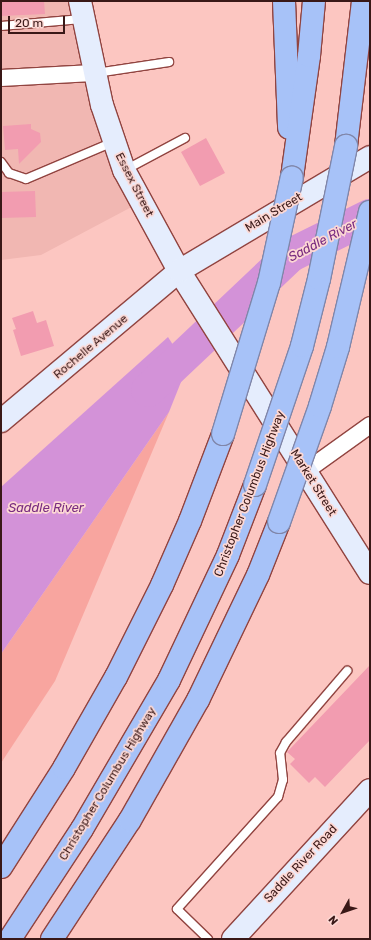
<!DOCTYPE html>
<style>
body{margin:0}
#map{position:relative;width:371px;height:940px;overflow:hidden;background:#fcc6c1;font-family:Rubik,sans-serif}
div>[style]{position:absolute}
.built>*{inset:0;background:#f1b7b2}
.green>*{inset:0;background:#f8a59f}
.water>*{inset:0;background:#d392d8}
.river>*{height:34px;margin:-17px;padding:0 17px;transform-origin:17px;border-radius:17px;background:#d392d8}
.building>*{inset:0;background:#f29cb0}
.roads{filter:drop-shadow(1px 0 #914440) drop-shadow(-1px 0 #914440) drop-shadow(0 1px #914440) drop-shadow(0 -1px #914440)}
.lane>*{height:8px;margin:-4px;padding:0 4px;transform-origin:4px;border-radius:4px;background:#fff}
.street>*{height:16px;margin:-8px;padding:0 8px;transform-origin:8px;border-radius:8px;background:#fff}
.secondary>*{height:22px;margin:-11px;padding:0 11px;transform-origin:11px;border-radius:11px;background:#e5edfd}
.highway>*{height:22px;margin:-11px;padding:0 11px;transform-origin:11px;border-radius:11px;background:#a7c2f8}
.bridges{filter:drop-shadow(1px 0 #8086a9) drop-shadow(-1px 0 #8086a9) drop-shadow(0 1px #8086a9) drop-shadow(0 -1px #8086a9)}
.highway-bridge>*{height:22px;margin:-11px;padding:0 11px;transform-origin:11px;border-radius:11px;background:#a7c2f8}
span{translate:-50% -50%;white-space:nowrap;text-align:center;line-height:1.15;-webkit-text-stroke:3.5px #fdd8d4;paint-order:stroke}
.street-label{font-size:12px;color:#391817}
.water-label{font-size:13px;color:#792c80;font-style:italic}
.frame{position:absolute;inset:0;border:2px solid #391817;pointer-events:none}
.north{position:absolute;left:323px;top:892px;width:40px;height:40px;-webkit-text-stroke:3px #fdd8d4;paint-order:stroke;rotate:230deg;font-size:11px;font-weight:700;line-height:16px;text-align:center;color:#391817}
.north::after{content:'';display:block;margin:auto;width:14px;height:18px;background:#391817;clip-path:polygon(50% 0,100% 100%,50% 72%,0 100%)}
.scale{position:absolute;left:8px;top:16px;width:57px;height:18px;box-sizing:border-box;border:2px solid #391817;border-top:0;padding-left:5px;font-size:12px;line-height:14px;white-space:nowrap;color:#391817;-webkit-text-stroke:3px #fdd8d4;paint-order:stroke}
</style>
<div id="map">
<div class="built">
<i style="clip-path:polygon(1px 1px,80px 1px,141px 202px,41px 255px,1px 260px)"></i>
</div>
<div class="green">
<i style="clip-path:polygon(169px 412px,55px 681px,1px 763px,1px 654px)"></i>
</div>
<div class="water">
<i style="clip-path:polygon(168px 337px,187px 367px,169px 412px,1px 654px,1px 487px)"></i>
</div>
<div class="river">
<i style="left:148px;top:390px;width:197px;rotate:-43.4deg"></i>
<i style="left:291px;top:255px;width:88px;rotate:-26.3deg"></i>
</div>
<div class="building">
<i style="clip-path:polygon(1px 1px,44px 1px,45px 14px,1px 16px)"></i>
<i style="clip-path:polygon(31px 124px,31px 129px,40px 133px,41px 142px,19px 164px,18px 149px,5px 150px,3px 126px)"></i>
<i style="clip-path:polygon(206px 138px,225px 173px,200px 186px,181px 152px)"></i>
<i style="clip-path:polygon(35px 191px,36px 217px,1px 218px,1px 192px)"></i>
<i style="clip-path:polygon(33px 311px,37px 323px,46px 320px,54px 346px,21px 356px,13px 330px,16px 329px,12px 318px)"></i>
<i style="clip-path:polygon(370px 665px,370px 740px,325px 787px,315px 777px,309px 783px,290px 764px,295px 759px,287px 752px)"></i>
</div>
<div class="roads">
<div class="lane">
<i style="left:1px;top:26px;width:81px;rotate:-4.9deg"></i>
<i style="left:96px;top:73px;width:74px;rotate:-8.6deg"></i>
<i style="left:1px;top:162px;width:14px;rotate:54deg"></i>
<i style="left:9px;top:173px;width:18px;rotate:19deg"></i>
<i style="left:26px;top:179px;width:95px;rotate:-23deg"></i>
<i style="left:125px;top:170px;width:68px;rotate:-28.1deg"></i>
<i style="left:208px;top:939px;width:43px;rotate:-135.9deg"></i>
<i style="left:177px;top:909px;width:151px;rotate:-48deg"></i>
<i style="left:278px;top:797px;width:18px;rotate:-74deg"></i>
<i style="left:283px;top:780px;width:27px;rotate:-96deg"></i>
<i style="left:280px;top:753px;width:13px;rotate:-61deg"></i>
<i style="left:286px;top:742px;width:94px;rotate:-49.3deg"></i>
</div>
<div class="street">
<i style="left:1px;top:78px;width:92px;rotate:-3.1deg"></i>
<i style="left:306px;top:471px;width:79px;rotate:-35.7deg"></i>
</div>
<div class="secondary">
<i style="left:80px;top:1px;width:106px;rotate:78.1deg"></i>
<i style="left:102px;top:105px;width:69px;rotate:71.3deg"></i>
<i style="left:124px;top:170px;width:115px;rotate:61.4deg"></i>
<i style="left:179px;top:271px;width:357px;rotate:57.7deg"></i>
<i style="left:1px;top:421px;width:233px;rotate:-40.1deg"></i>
<i style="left:179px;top:271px;width:222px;rotate:-30.8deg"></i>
<i style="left:233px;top:939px;width:202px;rotate:-47.4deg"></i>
</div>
<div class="highway">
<i style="left:284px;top:1px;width:127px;rotate:87.7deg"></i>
<i style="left:346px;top:146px;width:146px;rotate:-83.3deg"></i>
<i style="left:292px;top:177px;width:122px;rotate:-82deg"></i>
<i style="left:309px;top:56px;width:55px;rotate:-84.8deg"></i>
<i style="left:1px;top:867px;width:117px;rotate:-57.5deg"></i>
<i style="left:64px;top:768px;width:105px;rotate:-60.3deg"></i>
<i style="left:116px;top:677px;width:103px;rotate:-63.4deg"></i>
<i style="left:162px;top:585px;width:70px;rotate:-66.4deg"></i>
<i style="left:190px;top:521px;width:93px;rotate:-69.2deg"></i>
<i style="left:10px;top:939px;width:131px;rotate:-56.8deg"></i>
<i style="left:82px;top:829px;width:173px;rotate:-59.7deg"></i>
<i style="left:169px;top:680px;width:138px;rotate:-64.7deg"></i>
<i style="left:228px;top:555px;width:75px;rotate:-68.9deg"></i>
<i style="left:52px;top:939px;width:142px;rotate:-56.8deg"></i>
<i style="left:130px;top:820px;width:138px;rotate:-60.5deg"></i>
<i style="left:198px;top:700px;width:139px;rotate:-64.4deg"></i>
<i style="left:258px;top:575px;width:57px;rotate:-68.4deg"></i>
</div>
</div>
<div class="bridges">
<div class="highway-bridge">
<i style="left:223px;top:434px;width:158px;rotate:-73.1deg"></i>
<i style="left:269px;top:283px;width:108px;rotate:-77.8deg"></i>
<i style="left:255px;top:485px;width:147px;rotate:-71.3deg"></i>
<i style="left:302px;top:346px;width:69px;rotate:-75.8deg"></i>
<i style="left:319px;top:279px;width:136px;rotate:-78.5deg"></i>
<i style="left:279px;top:522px;width:123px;rotate:-70.5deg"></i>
<i style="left:320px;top:406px;width:62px;rotate:-73deg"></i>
<i style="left:338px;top:347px;width:139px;rotate:-76.7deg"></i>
</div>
</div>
<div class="street-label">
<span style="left:134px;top:185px;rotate:63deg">Essex Street</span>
<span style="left:274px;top:213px;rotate:-31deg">Main Street</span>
<span style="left:91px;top:347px;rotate:-40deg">Rochelle Avenue</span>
<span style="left:313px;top:483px;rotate:58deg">Market Street</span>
<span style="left:250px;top:494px;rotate:-69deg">Christopher Columbus Highway</span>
<span style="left:108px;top:784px;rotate:-59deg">Christopher Columbus Highway</span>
<span style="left:301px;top:864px;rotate:-47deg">Saddle River Road</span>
</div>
<div class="water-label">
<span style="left:323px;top:241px;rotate:-28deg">Saddle River</span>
<span style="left:46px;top:508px">Saddle River</span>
</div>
<div class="frame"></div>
<div class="north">N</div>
<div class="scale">20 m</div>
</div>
